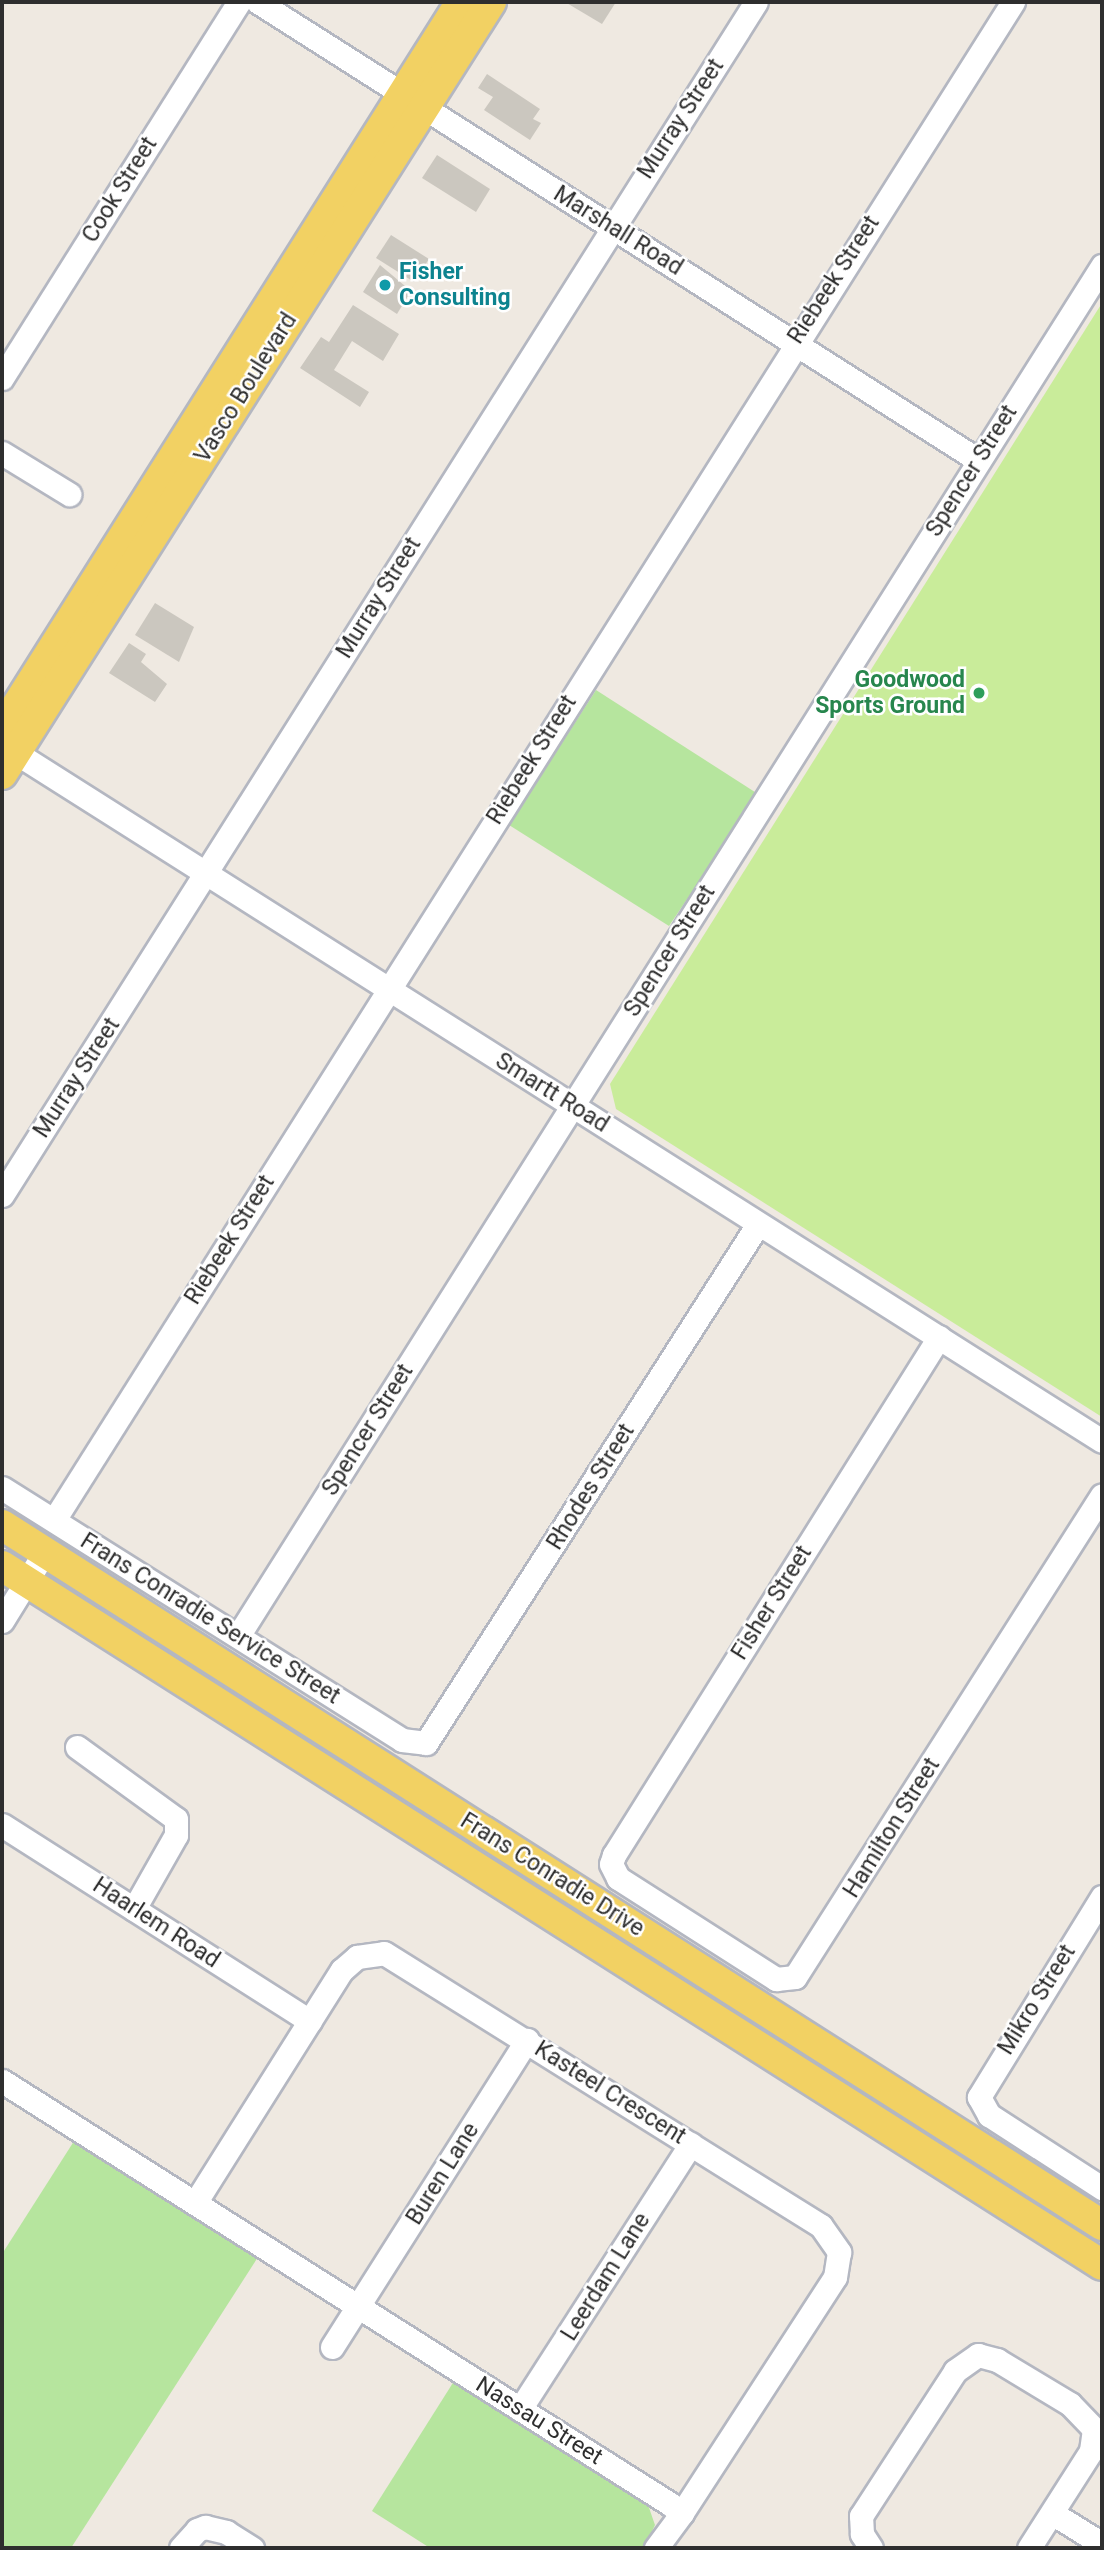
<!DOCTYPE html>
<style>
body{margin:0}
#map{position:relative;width:1104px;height:2550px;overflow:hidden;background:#efe9e1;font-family:Roboto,sans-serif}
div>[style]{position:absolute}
.green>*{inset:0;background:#b6e59e}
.pitch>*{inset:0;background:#c9ec9a}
.building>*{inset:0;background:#cbc7bf}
.roads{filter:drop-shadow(2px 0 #b4b7c1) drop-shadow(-2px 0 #b4b7c1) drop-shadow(0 2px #b4b7c1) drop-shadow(0 -2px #b4b7c1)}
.minor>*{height:23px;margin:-11.5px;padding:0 11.5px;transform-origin:11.5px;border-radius:11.5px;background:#fff}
.major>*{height:30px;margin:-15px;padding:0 15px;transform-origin:15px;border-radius:15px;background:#f2d163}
.dots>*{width:19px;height:19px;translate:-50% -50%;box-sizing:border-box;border:4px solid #fff;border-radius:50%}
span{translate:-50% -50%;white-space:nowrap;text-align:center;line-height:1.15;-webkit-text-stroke:5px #fff;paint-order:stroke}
.street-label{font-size:23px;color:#2e2e2e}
.culture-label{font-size:23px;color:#0d838f;font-weight:700}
.left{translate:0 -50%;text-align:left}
.leisure-label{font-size:23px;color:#27864d;font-weight:700}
.right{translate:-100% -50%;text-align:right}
.frame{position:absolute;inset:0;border:4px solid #2e2e2e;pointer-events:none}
</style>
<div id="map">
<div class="green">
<i style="clip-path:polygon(596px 690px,758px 794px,669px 926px,509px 825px)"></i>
<i style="clip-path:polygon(76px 2138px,260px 2254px,71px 2548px,2px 2548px,2px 2254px)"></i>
<i style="clip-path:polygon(456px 2378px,647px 2502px,655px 2525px,644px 2548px,430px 2548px,372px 2511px)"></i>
</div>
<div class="pitch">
<i style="clip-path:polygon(1102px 303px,1102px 1417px,616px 1109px,610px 1084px)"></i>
</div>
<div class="building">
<i style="clip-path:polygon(565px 2px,616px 2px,602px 24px)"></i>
<i style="clip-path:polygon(487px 74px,540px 109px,533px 119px,541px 123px,530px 140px,484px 110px,493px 97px,478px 88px)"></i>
<i style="clip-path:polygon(437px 155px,490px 189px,476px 212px,422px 178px)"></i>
<i style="clip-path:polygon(391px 235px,429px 259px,414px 282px,376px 258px)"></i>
<i style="clip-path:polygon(380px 265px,411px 291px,397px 314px,363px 292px)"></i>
<i style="clip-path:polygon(353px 305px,399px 334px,383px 361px,352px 341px,334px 370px,369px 392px,360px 407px,300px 368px,321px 337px,329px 342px)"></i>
<i style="clip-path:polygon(155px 603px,194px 627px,179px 662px,135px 635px)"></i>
<i style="clip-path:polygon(129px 643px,146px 654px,141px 662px,167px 684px,155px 702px,109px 673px)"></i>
</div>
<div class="roads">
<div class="minor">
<i style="left:258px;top:2px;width:853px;rotate:32.46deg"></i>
<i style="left:2px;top:378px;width:444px;rotate:-57.8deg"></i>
<i style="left:2px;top:453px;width:79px;rotate:31.5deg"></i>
<i style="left:2px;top:744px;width:1302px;rotate:32.36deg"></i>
<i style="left:2px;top:1195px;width:1411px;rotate:-57.71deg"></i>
<i style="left:939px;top:1337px;width:612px;rotate:122.1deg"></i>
<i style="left:614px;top:1855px;width:9px;rotate:108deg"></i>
<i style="left:611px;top:1864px;width:16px;rotate:63deg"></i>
<i style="left:618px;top:1878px;width:188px;rotate:32.6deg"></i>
<i style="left:776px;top:1979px;width:19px;rotate:-6deg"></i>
<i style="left:795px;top:1977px;width:571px;rotate:-57.51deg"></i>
<i style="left:2px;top:1488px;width:473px;rotate:32.2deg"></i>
<i style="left:402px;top:1740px;width:24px;rotate:7deg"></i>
<i style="left:426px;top:1743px;width:616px;rotate:-57.39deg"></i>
<i style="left:54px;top:1520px;width:1796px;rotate:-57.72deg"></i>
<i style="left:2px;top:1621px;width:80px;rotate:-58.3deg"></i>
<i style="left:238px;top:1636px;width:1620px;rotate:-57.76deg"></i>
<i style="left:77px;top:1747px;width:122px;rotate:36deg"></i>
<i style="left:176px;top:1819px;width:16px;rotate:90deg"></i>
<i style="left:176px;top:1835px;width:85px;rotate:119.6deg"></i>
<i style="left:2px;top:1825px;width:365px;rotate:32.5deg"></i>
<i style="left:1102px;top:1897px;width:235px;rotate:121.6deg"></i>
<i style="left:979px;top:2097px;width:21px;rotate:61deg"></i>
<i style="left:989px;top:2115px;width:135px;rotate:32.9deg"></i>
<i style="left:2px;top:2081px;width:791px;rotate:32.34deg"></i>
<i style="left:670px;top:2504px;width:15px;rotate:37deg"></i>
<i style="left:682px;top:2513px;width:44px;rotate:126.6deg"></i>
<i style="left:195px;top:2203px;width:275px;rotate:-57.8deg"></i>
<i style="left:342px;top:1970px;width:20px;rotate:-41deg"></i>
<i style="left:357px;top:1957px;width:27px;rotate:-8deg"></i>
<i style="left:384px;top:1953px;width:515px;rotate:31.99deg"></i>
<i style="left:821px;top:2226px;width:32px;rotate:55deg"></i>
<i style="left:839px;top:2252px;width:25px;rotate:99deg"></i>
<i style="left:835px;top:2277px;width:281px;rotate:123deg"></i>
<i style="left:332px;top:2347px;width:364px;rotate:-57.6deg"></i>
<i style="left:520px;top:2409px;width:315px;rotate:-57.2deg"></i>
<i style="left:1052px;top:2513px;width:59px;rotate:31.8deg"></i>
<i style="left:181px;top:2548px;width:24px;rotate:-48deg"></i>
<i style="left:197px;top:2530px;width:9px;rotate:-21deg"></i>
<i style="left:205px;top:2527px;width:22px;rotate:13deg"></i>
<i style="left:226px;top:2532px;width:31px;rotate:32deg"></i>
<i style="left:871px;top:2548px;width:17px;rotate:-123deg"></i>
<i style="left:862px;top:2534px;width:18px;rotate:-93deg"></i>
<i style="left:861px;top:2516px;width:173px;rotate:-57deg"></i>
<i style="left:955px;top:2371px;width:28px;rotate:-35deg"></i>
<i style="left:978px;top:2355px;width:20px;rotate:15deg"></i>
<i style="left:997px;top:2360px;width:85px;rotate:31.1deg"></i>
<i style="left:1070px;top:2404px;width:35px;rotate:46deg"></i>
<i style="left:1094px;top:2429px;width:22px;rotate:98deg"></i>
<i style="left:1091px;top:2451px;width:115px;rotate:122.6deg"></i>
</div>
<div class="major">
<i style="left:2px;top:729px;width:860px;rotate:-57.73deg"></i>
<i style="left:2px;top:774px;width:914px;rotate:-57.65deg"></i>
<i style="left:2px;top:1525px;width:1304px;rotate:32.47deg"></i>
<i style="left:2px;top:1566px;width:1303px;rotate:32.43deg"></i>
</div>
</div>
<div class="dots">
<i style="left:385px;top:285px;background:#0f9aa8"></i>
<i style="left:979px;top:693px;background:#2e9e5b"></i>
</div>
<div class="street-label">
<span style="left:681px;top:119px;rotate:-57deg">Murray Street</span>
<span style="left:120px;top:190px;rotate:-58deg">Cook Street</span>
<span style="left:618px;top:231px;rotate:32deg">Marshall Road</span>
<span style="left:834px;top:280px;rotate:-57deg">Riebeek Street</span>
<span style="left:246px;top:388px;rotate:-58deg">Vasco Boulevard</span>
<span style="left:972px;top:471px;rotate:-58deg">Spencer Street</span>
<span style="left:379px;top:598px;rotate:-58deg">Murray Street</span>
<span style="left:532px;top:760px;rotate:-58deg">Riebeek Street</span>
<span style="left:670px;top:951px;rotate:-58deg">Spencer Street</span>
<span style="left:77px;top:1078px;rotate:-57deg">Murray Street</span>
<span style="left:552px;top:1093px;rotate:32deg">Smartt Road</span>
<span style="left:230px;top:1240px;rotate:-58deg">Riebeek Street</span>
<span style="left:368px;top:1430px;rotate:-58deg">Spencer Street</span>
<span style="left:591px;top:1487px;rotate:-58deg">Rhodes Street</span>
<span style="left:772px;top:1603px;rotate:-58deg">Fisher Street</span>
<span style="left:210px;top:1619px;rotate:32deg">Frans Conradie Service Street</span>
<span style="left:892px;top:1828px;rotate:-58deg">Hamilton Street</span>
<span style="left:552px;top:1875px;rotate:32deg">Frans Conradie Drive</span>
<span style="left:156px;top:1923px;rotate:33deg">Haarlem Road</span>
<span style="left:1037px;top:2000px;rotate:-58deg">Mikro Street</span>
<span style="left:610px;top:2093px;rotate:32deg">Kasteel Crescent</span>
<span style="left:443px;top:2174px;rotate:-58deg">Buren Lane</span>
<span style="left:606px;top:2277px;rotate:-58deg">Leerdam Lane</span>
<span style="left:539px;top:2421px;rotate:32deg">Nassau Street</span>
</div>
<div class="culture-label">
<span class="left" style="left:399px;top:285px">Fisher<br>Consulting</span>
</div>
<div class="leisure-label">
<span class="right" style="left:965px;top:693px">Goodwood<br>Sports Ground</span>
</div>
<div class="frame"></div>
</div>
